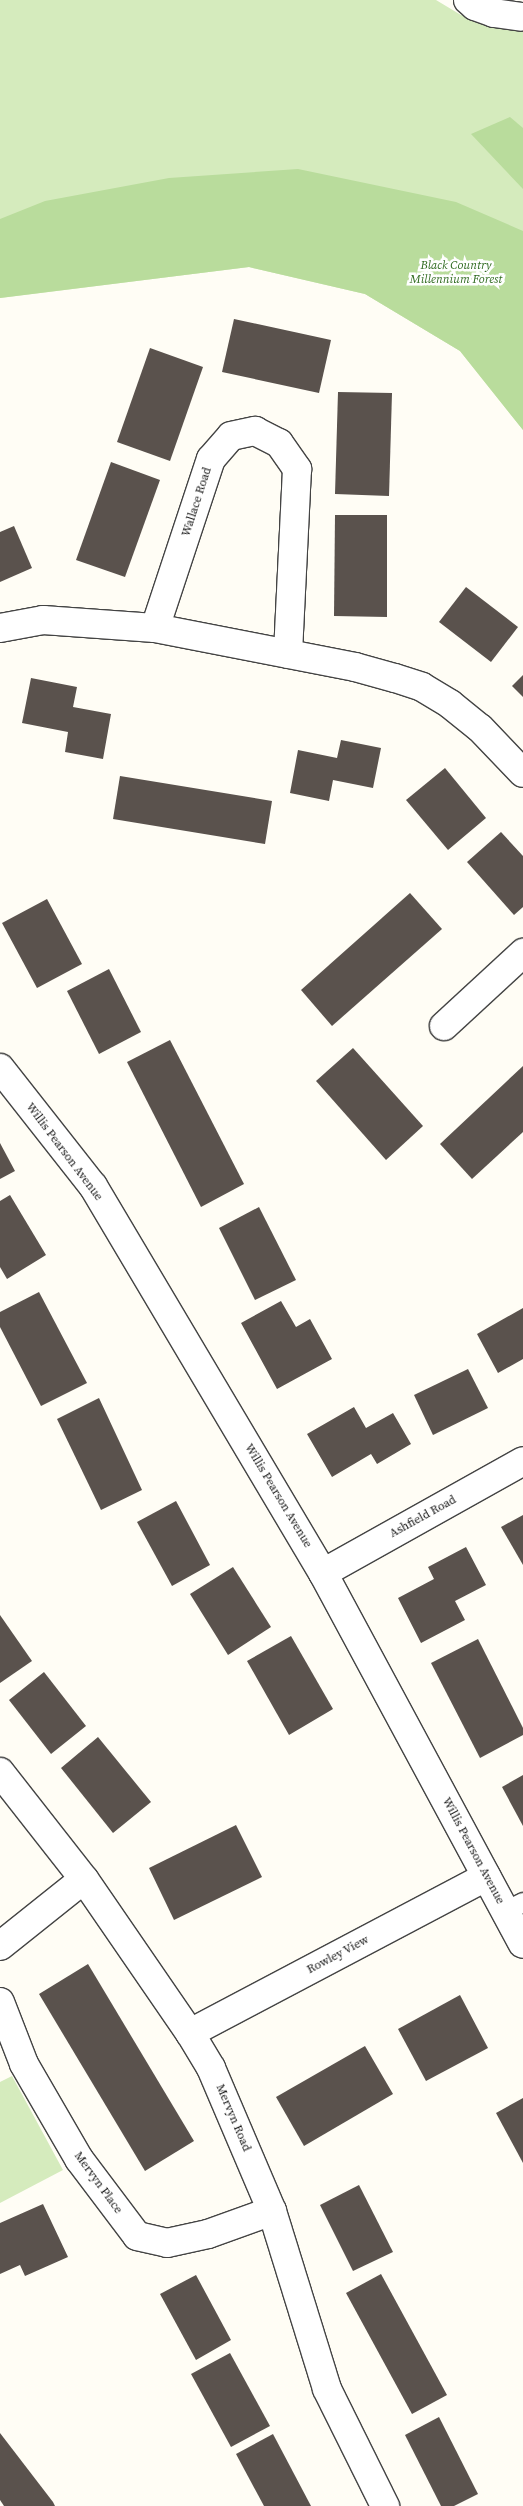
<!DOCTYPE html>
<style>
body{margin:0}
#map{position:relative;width:523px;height:2506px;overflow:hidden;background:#fffdf5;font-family:"Source Serif 4",serif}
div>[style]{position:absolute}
.green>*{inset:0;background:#d5ebbd}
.forest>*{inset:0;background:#b9dc9c}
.building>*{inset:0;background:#5a524d}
.roads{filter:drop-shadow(1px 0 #444) drop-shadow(-1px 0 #444) drop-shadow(0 1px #444) drop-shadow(0 -1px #444)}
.lane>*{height:19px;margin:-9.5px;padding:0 9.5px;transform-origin:9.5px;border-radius:9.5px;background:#fff}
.street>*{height:28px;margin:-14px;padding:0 14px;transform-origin:14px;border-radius:14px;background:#fff}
span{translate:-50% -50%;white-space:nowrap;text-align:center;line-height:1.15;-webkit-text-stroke:5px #fff;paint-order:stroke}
.park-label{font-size:12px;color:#2f6b1f;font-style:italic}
.street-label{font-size:12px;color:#111}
</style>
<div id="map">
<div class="green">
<i style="clip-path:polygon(0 0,436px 0,461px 15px,523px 25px,523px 430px,460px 351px,365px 294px,249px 267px,0 298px)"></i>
<i style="clip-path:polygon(12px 2076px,63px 2170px,0 2203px,0 2082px)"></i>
</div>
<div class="forest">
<i style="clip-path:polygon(510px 117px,523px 128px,523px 189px,471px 134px)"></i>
<i style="clip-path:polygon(298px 169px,456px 202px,523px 231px,523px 430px,460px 351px,365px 294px,249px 267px,0 298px,0 219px,45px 201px,169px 178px)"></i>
</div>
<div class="building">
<i style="clip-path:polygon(234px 319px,331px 340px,319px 393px,222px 372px)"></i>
<i style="clip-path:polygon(150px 348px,203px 367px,170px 461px,117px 442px)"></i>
<i style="clip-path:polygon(338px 392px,392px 393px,389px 496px,335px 494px)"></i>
<i style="clip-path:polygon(111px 462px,160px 480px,125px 577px,76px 560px)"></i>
<i style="clip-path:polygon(335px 515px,387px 515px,387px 617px,334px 616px)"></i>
<i style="clip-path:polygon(14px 526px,32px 568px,0 582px,0 532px)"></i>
<i style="clip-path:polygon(466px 587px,518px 627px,491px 662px,439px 622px)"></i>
<i style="clip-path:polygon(523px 675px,523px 697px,512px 686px)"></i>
<i style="clip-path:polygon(31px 678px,77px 687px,73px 707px,111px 714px,103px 759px,65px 752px,68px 732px,22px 723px)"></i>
<i style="clip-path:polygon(341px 740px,381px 748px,373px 788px,333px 780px,329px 801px,290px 793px,298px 750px,337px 758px)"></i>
<i style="clip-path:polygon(445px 768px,486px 818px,448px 850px,406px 800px)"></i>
<i style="clip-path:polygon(120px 776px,272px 801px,265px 844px,113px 819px)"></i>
<i style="clip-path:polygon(501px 832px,523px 856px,523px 907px,514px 915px,467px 862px)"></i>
<i style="clip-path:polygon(410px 893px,442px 929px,332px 1026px,301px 990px)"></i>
<i style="clip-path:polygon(47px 899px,82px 964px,37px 988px,2px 923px)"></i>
<i style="clip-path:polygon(109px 969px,141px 1032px,99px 1054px,67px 991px)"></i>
<i style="clip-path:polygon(170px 1040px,244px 1184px,201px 1207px,127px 1062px)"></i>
<i style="clip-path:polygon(353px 1048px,423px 1126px,386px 1160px,316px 1081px)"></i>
<i style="clip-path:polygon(523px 1066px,523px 1132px,472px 1179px,440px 1144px)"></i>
<i style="clip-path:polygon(0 1143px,15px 1171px,0 1179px)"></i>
<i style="clip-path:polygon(10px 1195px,46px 1255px,7px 1279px,0 1267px,0 1201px)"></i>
<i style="clip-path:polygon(259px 1207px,296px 1280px,255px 1300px,219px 1228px)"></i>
<i style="clip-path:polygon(39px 1292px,87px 1383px,41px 1406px,0 1327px,0 1312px)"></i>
<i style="clip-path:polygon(281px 1301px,296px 1327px,310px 1319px,332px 1359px,277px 1389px,241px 1323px)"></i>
<i style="clip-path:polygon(523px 1308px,523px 1359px,498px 1373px,477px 1334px)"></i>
<i style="clip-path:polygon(468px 1369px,488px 1408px,433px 1435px,414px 1395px)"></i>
<i style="clip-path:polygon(99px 1398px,142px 1490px,101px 1510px,57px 1419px)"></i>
<i style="clip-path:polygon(354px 1407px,366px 1428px,393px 1413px,411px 1444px,377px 1464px,371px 1454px,332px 1477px,307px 1434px)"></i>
<i style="clip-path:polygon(176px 1501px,210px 1565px,172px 1586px,137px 1522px)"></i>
<i style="clip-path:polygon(523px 1515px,523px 1565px,501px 1527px)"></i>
<i style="clip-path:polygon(466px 1547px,486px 1585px,455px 1601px,465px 1620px,421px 1643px,398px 1598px,434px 1579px,428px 1567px)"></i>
<i style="clip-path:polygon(233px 1567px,271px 1627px,228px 1655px,190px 1594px)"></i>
<i style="clip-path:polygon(0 1615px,32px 1661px,0 1683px)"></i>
<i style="clip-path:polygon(291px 1636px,333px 1709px,289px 1735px,247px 1661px)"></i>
<i style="clip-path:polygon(478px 1639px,523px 1728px,523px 1735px,480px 1758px,431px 1663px)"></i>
<i style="clip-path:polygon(44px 1672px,86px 1726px,51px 1754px,9px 1700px)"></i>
<i style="clip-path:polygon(98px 1737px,151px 1802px,113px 1833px,61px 1768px)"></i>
<i style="clip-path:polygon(523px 1775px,523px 1826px,502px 1787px)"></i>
<i style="clip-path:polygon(236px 1825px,262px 1877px,174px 1920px,149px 1868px)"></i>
<i style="clip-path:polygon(88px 1964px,194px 2141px,145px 2171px,39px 1994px)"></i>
<i style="clip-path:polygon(460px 1995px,488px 2048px,426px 2081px,398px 2029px)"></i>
<i style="clip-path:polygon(365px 2046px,393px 2094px,304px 2146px,276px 2097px)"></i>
<i style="clip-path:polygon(523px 2098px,523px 2163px,496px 2113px)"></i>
<i style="clip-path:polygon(359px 2185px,393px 2252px,353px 2271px,320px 2205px)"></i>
<i style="clip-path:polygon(43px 2204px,68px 2257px,25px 2276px,20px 2265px,0 2274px,0 2223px)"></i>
<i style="clip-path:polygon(381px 2274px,447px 2395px,412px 2414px,346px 2293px)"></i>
<i style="clip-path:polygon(196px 2275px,231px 2340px,196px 2360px,160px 2294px)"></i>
<i style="clip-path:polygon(230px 2353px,270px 2426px,231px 2447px,191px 2374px)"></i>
<i style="clip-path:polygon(439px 2417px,478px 2494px,454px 2506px,441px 2506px,405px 2435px)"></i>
<i style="clip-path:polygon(0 2433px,53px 2502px,55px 2506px,4px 2506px,0 2500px)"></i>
<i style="clip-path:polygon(273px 2434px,311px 2506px,264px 2506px,236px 2454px)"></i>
</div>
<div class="roads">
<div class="lane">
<i style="left:505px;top:1911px;width:20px;rotate:-27deg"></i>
</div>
<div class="street">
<i style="left:468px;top:0;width:9px;rotate:41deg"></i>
<i style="left:475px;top:6px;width:20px;rotate:20deg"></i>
<i style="left:494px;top:13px;width:27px;rotate:8deg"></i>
<i style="left:0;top:628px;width:44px;rotate:-10.5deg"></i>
<i style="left:43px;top:620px;width:112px;rotate:4.1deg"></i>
<i style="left:155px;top:628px;width:204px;rotate:11deg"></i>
<i style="left:355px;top:667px;width:41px;rotate:15.4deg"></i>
<i style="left:395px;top:678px;width:28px;rotate:18deg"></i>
<i style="left:422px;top:687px;width:33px;rotate:31deg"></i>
<i style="left:450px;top:704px;width:38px;rotate:39deg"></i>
<i style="left:480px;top:728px;width:62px;rotate:46.3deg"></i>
<i style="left:155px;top:628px;width:178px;rotate:-71.7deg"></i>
<i style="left:211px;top:459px;width:30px;rotate:-49deg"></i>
<i style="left:231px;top:436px;width:25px;rotate:-12deg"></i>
<i style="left:255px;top:431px;width:27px;rotate:27deg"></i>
<i style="left:279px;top:443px;width:32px;rotate:55deg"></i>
<i style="left:297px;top:469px;width:185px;rotate:92.8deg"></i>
<i style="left:444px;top:1026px;width:108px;rotate:-42.7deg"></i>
<i style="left:0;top:1068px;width:150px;rotate:51.8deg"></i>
<i style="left:93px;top:1186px;width:450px;rotate:59.3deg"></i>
<i style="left:323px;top:1573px;width:421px;rotate:61.7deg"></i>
<i style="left:323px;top:1573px;width:229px;rotate:-29.2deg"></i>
<i style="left:0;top:1772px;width:136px;rotate:51.9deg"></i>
<i style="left:84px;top:1879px;width:187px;rotate:55.5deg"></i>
<i style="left:190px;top:2033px;width:41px;rotate:59deg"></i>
<i style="left:211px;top:2068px;width:155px;rotate:66.9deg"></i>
<i style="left:272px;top:2211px;width:186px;rotate:72.8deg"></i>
<i style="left:327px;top:2389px;width:131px;rotate:63.6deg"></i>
<i style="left:0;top:1946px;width:107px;rotate:-38.6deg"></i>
<i style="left:0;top:2002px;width:66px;rotate:68.8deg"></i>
<i style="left:24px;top:2064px;width:110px;rotate:59.9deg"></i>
<i style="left:79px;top:2159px;width:96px;rotate:53deg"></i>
<i style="left:137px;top:2236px;width:31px;rotate:13deg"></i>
<i style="left:167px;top:2243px;width:42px;rotate:-12.4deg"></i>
<i style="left:208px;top:2234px;width:68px;rotate:-19.8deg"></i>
<i style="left:190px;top:2033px;width:335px;rotate:-27.8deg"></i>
</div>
</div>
<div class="park-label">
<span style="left:456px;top:273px">Black Country<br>Millennium Forest</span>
</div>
<div class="street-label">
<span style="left:197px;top:502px;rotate:-72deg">Wallace Road</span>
<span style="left:64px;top:1152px;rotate:53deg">Willis Pearson Avenue</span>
<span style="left:278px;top:1496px;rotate:59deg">Willis Pearson Avenue</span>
<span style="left:423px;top:1517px;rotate:-29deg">Ashfield Road</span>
<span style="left:473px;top:1851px;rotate:62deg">Willis Pearson Avenue</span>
<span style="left:338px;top:1955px;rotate:-28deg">Rowley View</span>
<span style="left:233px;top:2118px;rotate:67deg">Mervyn Road</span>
<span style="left:98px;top:2183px;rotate:54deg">Mervyn Place</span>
</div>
</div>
